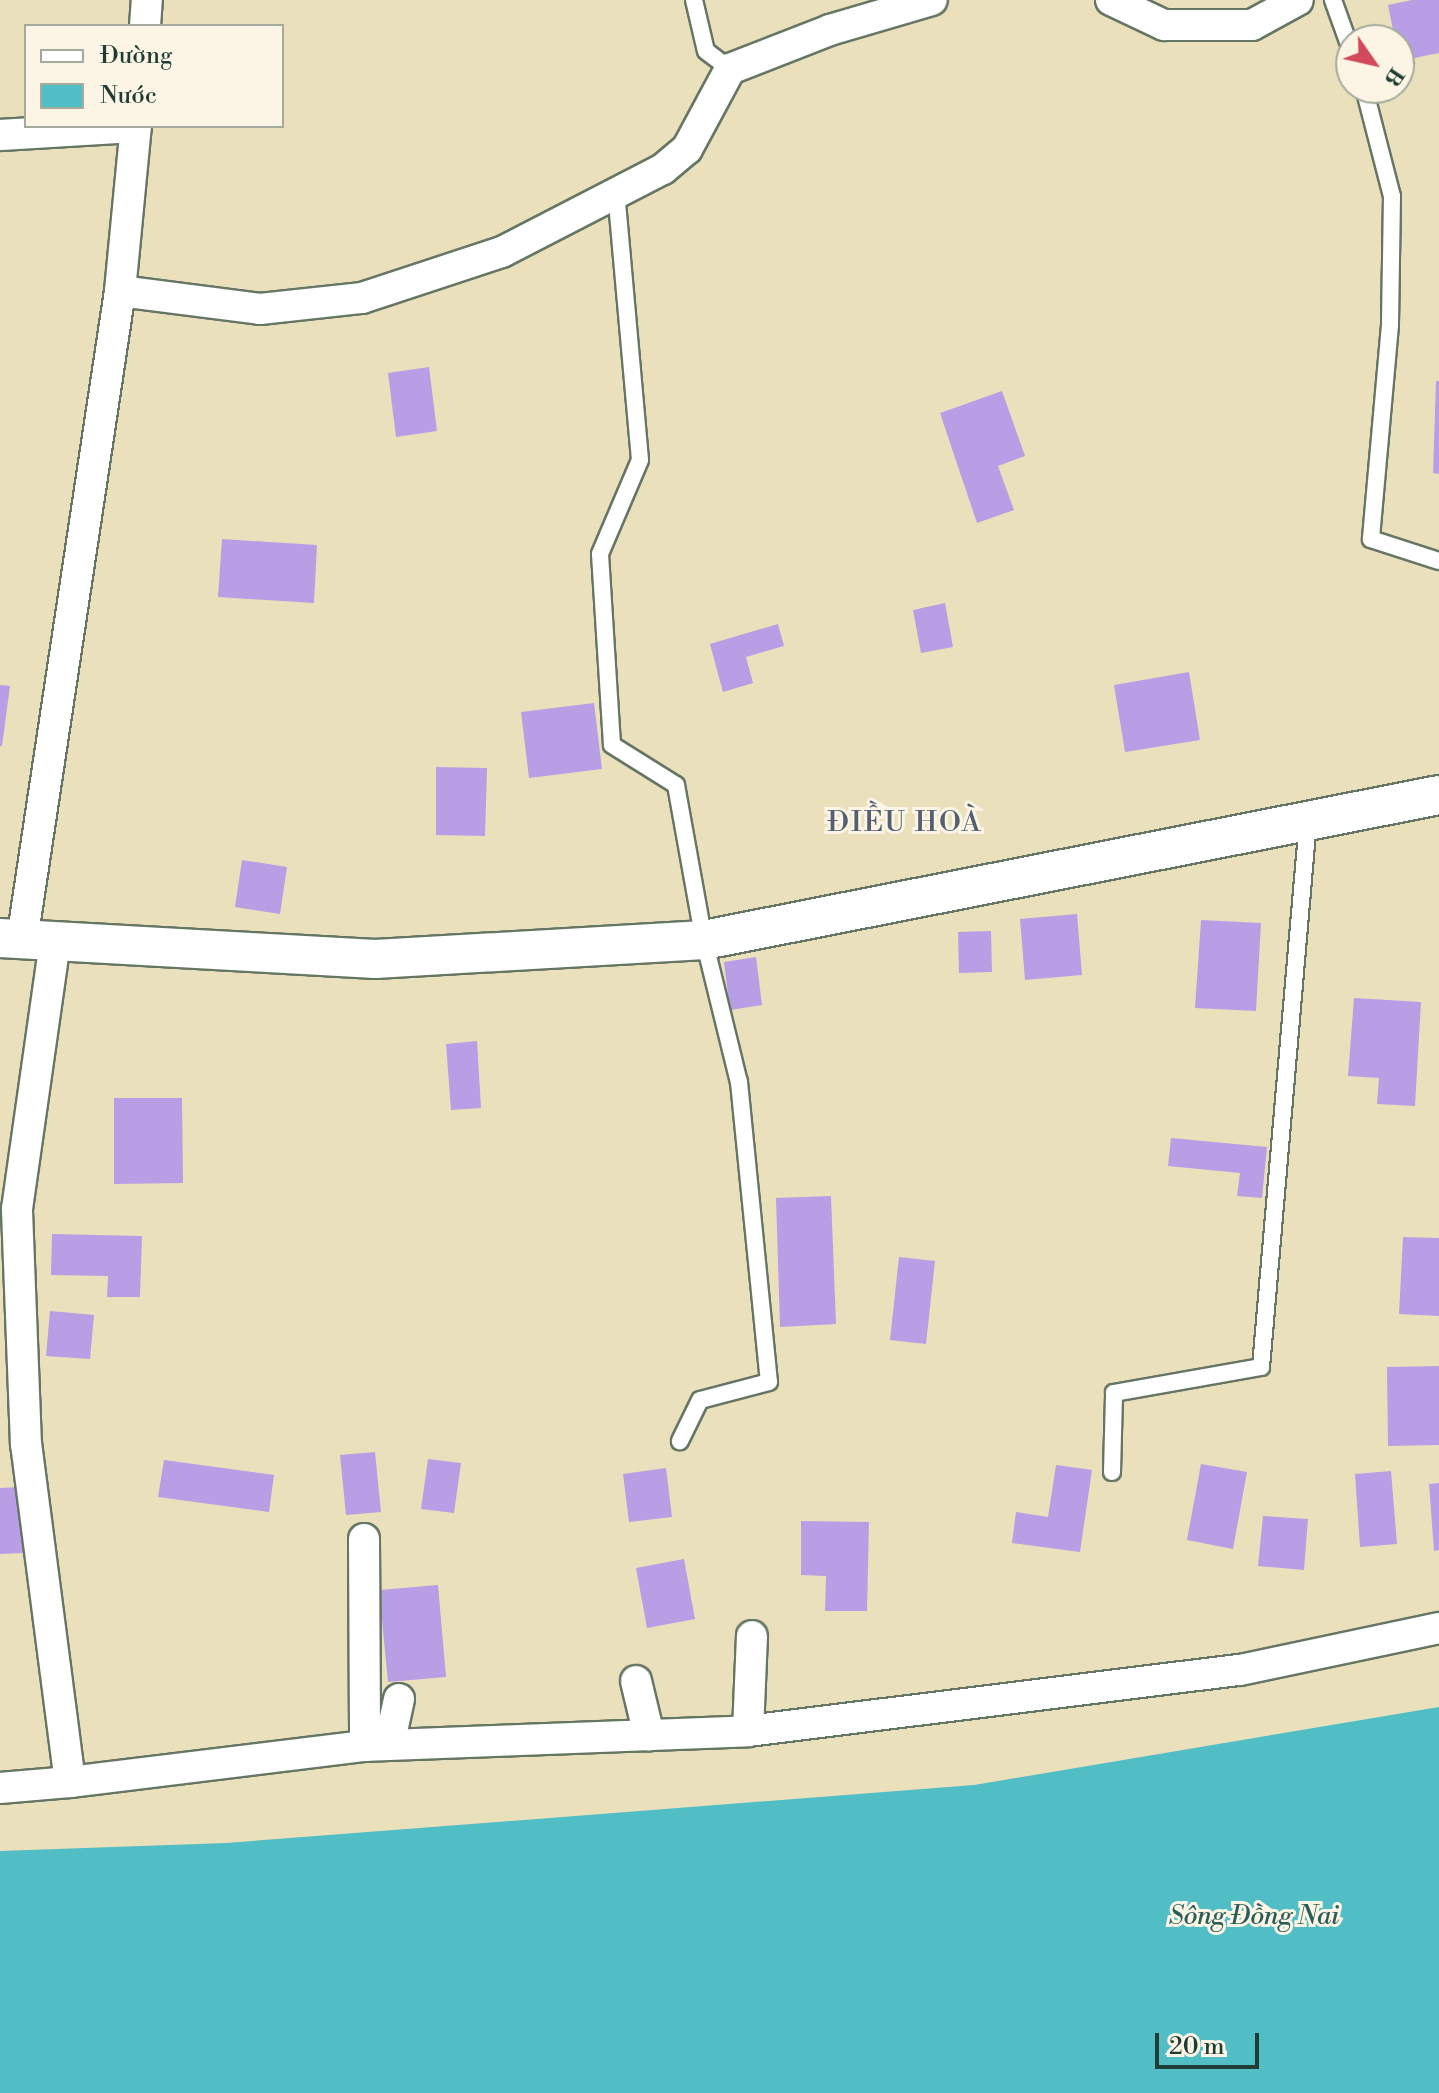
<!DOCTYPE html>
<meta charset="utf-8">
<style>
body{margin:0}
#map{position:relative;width:1439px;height:2093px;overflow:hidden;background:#ebe0bc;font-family:"Libre Bodoni",serif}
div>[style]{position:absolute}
.water>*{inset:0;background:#50bec4}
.building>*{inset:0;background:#b79ee5}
.roads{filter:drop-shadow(2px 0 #667664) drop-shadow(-2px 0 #667664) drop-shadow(0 2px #667664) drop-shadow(0 -2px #667664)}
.service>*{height:16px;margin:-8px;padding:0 8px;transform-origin:8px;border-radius:8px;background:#fff}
.minor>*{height:30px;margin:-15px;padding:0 15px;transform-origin:15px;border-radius:15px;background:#fff}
.tertiary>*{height:38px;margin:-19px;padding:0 19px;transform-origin:19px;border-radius:19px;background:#fff}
span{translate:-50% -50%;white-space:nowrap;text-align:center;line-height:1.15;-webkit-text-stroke:6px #fcf5e5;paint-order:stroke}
.water-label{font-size:26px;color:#2b5d58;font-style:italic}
.quarter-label{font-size:28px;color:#545f72;letter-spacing:2px}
.legend{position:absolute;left:24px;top:24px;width:260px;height:104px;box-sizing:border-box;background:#fcf5e5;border:2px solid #a4ab9e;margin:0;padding:10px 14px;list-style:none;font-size:24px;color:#1f3d34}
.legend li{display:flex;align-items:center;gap:16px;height:40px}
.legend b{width:40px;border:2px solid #a4ab9e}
.north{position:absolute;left:1335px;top:24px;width:80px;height:80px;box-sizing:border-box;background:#fcf5e5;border:2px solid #a4ab9e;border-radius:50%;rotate:124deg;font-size:22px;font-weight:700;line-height:32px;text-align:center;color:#1f3d34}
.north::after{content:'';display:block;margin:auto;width:28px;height:36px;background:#d1495b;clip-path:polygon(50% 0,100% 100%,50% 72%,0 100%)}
.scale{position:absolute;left:1155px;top:2033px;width:104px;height:36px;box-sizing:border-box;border:4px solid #1f3d34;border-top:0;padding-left:10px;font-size:24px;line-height:28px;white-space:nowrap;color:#1f3d34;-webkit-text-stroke:6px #fcf5e5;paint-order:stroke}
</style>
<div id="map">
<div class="water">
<i style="clip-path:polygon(1439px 1707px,1439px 2093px,0 2093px,0 1851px,226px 1843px,974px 1785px)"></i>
</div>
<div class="building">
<i style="clip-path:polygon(1412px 0,1439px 0,1439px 53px,1399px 61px,1399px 40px,1395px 40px,1388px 5px)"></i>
<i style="clip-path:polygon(429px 367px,437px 431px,396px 437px,388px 373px)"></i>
<i style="clip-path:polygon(1436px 381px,1439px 381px,1439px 474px,1433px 473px)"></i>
<i style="clip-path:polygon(1002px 391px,1025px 456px,998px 466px,1014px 510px,977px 523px,940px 413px)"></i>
<i style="clip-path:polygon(222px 539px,317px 545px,314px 603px,218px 597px)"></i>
<i style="clip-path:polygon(945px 603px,953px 647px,921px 653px,913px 610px)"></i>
<i style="clip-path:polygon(778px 624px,784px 646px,746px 657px,753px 683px,723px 692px,710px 644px)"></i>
<i style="clip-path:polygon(1189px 672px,1200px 740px,1125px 752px,1114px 685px)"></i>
<i style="clip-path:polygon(0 685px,10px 686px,2px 746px,0 746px)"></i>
<i style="clip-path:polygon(594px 703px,602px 769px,529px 778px,521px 712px)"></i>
<i style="clip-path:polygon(436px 767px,487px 768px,485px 836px,436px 835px)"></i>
<i style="clip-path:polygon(242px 860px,287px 867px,280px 914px,235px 907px)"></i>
<i style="clip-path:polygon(1077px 914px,1082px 975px,1025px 980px,1020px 919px)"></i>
<i style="clip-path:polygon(1201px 920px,1261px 923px,1256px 1011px,1195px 1008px)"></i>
<i style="clip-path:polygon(991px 931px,992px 972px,959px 973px,958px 932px)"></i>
<i style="clip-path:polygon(756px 957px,762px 1005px,730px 1010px,724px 962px)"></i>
<i style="clip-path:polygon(1354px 998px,1421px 1002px,1415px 1106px,1377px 1104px,1379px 1078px,1348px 1076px)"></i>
<i style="clip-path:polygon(477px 1041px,481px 1108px,451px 1110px,446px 1044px)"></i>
<i style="clip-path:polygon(114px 1098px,182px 1098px,183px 1183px,114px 1184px)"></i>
<i style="clip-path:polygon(1171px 1138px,1267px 1147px,1262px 1198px,1237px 1196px,1240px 1173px,1168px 1166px)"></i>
<i style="clip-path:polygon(831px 1196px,836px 1324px,780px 1327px,776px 1198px)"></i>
<i style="clip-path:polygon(52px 1234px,142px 1236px,140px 1297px,107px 1297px,108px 1276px,51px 1275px)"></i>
<i style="clip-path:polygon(1403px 1237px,1439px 1238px,1439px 1316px,1399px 1314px)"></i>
<i style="clip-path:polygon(899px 1257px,935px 1261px,926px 1344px,890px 1340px)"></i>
<i style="clip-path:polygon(50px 1311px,94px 1315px,90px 1359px,46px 1356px)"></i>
<i style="clip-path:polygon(1439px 1366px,1439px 1445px,1388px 1446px,1387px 1367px)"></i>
<i style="clip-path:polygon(375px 1452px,381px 1512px,346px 1515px,340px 1455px)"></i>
<i style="clip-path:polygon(428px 1459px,461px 1463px,454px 1513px,421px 1509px)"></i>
<i style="clip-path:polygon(164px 1460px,274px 1475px,269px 1512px,158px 1497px)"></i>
<i style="clip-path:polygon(1201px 1464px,1247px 1472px,1233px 1549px,1187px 1540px)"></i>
<i style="clip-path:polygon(1056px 1465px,1092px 1470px,1080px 1552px,1012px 1543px,1016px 1512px,1048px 1517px)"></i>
<i style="clip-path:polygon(666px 1468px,672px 1517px,629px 1522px,623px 1474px)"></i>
<i style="clip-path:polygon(1391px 1471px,1397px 1544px,1360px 1547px,1355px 1474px)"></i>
<i style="clip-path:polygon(1439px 1483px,1439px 1550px,1434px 1551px,1429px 1484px)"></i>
<i style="clip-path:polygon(21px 1487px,24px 1553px,0 1554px,0 1488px)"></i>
<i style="clip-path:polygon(1263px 1516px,1308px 1519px,1304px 1570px,1258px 1566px)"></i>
<i style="clip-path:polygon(801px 1521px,869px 1522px,867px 1611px,825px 1611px,826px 1576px,801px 1575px)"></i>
<i style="clip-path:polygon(684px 1559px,695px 1619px,647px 1628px,636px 1568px)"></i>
<i style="clip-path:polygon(438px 1585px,446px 1677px,388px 1682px,379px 1590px)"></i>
</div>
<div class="roads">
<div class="service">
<i style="left:694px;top:0;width:52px;rotate:76.8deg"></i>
<i style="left:706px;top:51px;width:30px;rotate:37deg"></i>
<i style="left:1333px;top:0;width:53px;rotate:70.2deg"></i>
<i style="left:1364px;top:88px;width:112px;rotate:75.5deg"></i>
<i style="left:1392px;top:196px;width:129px;rotate:90.9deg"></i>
<i style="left:1390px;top:325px;width:215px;rotate:95.1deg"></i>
<i style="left:1371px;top:539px;width:71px;rotate:17.9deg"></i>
<i style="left:616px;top:191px;width:270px;rotate:84.9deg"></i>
<i style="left:640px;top:460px;width:102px;rotate:113.1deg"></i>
<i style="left:600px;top:554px;width:191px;rotate:86.4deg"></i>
<i style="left:612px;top:745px;width:75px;rotate:32deg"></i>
<i style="left:676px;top:785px;width:158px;rotate:79.8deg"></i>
<i style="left:704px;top:940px;width:146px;rotate:76.2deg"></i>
<i style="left:739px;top:1082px;width:301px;rotate:84.3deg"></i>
<i style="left:769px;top:1382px;width:71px;rotate:165.4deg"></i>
<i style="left:700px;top:1400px;width:46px;rotate:116deg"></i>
<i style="left:1112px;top:1472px;width:79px;rotate:-88.5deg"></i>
<i style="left:1114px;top:1393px;width:149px;rotate:-10deg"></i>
<i style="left:1261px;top:1367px;width:548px;rotate:-85.08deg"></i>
</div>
<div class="minor">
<i style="left:1111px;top:0;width:59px;rotate:25.3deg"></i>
<i style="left:1164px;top:25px;width:88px"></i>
<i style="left:1252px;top:25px;width:52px;rotate:-28.5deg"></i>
<i style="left:145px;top:26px;width:26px;rotate:-86deg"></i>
<i style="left:0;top:135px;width:136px;rotate:-3.4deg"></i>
<i style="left:120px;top:291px;width:141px;rotate:7.3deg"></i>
<i style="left:260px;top:309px;width:103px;rotate:-6.2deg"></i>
<i style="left:362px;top:298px;width:147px;rotate:-18.2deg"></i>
<i style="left:502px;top:252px;width:181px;rotate:-27.3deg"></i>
<i style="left:663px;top:169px;width:31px;rotate:-40deg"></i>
<i style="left:687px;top:149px;width:91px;rotate:-61.7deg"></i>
<i style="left:730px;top:69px;width:107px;rotate:-21.3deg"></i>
<i style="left:830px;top:30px;width:106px;rotate:-16.4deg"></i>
<i style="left:22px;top:940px;width:656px;rotate:-81.41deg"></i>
<i style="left:120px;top:291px;width:166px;rotate:-84.5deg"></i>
<i style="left:364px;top:1539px;width:207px;rotate:89.7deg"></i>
<i style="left:636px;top:1681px;width:56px;rotate:76.5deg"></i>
<i style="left:748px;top:1731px;width:95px;rotate:-87.6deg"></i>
<i style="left:389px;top:1745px;width:47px;rotate:-77.7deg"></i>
<i style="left:70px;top:1782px;width:297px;rotate:-7deg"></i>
<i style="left:365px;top:1746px;width:383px;rotate:-2.2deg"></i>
<i style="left:748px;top:1731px;width:496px;rotate:-7.1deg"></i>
<i style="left:1240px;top:1670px;width:203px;rotate:-11.9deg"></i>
<i style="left:0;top:1788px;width:70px;rotate:-4.9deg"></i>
<i style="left:70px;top:1782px;width:340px;rotate:-97.4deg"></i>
<i style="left:26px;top:1445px;width:236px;rotate:-92.2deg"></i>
<i style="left:17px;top:1209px;width:270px;rotate:-81.9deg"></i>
</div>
<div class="tertiary">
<i style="left:0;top:938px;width:376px;rotate:3.2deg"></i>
<i style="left:375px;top:959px;width:330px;rotate:-3.3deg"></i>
<i style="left:704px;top:940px;width:749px;rotate:-11.16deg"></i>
</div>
</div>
<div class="water-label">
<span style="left:1254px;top:1917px">Sông Đồng Nai</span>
</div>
<div class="quarter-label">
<span style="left:905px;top:823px">ĐIỀU HOÀ</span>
</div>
<ul class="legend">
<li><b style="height:10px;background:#fff"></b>Đường</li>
<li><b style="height:22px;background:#50bec4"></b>Nước</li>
</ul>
<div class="north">B</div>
<div class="scale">20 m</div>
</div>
